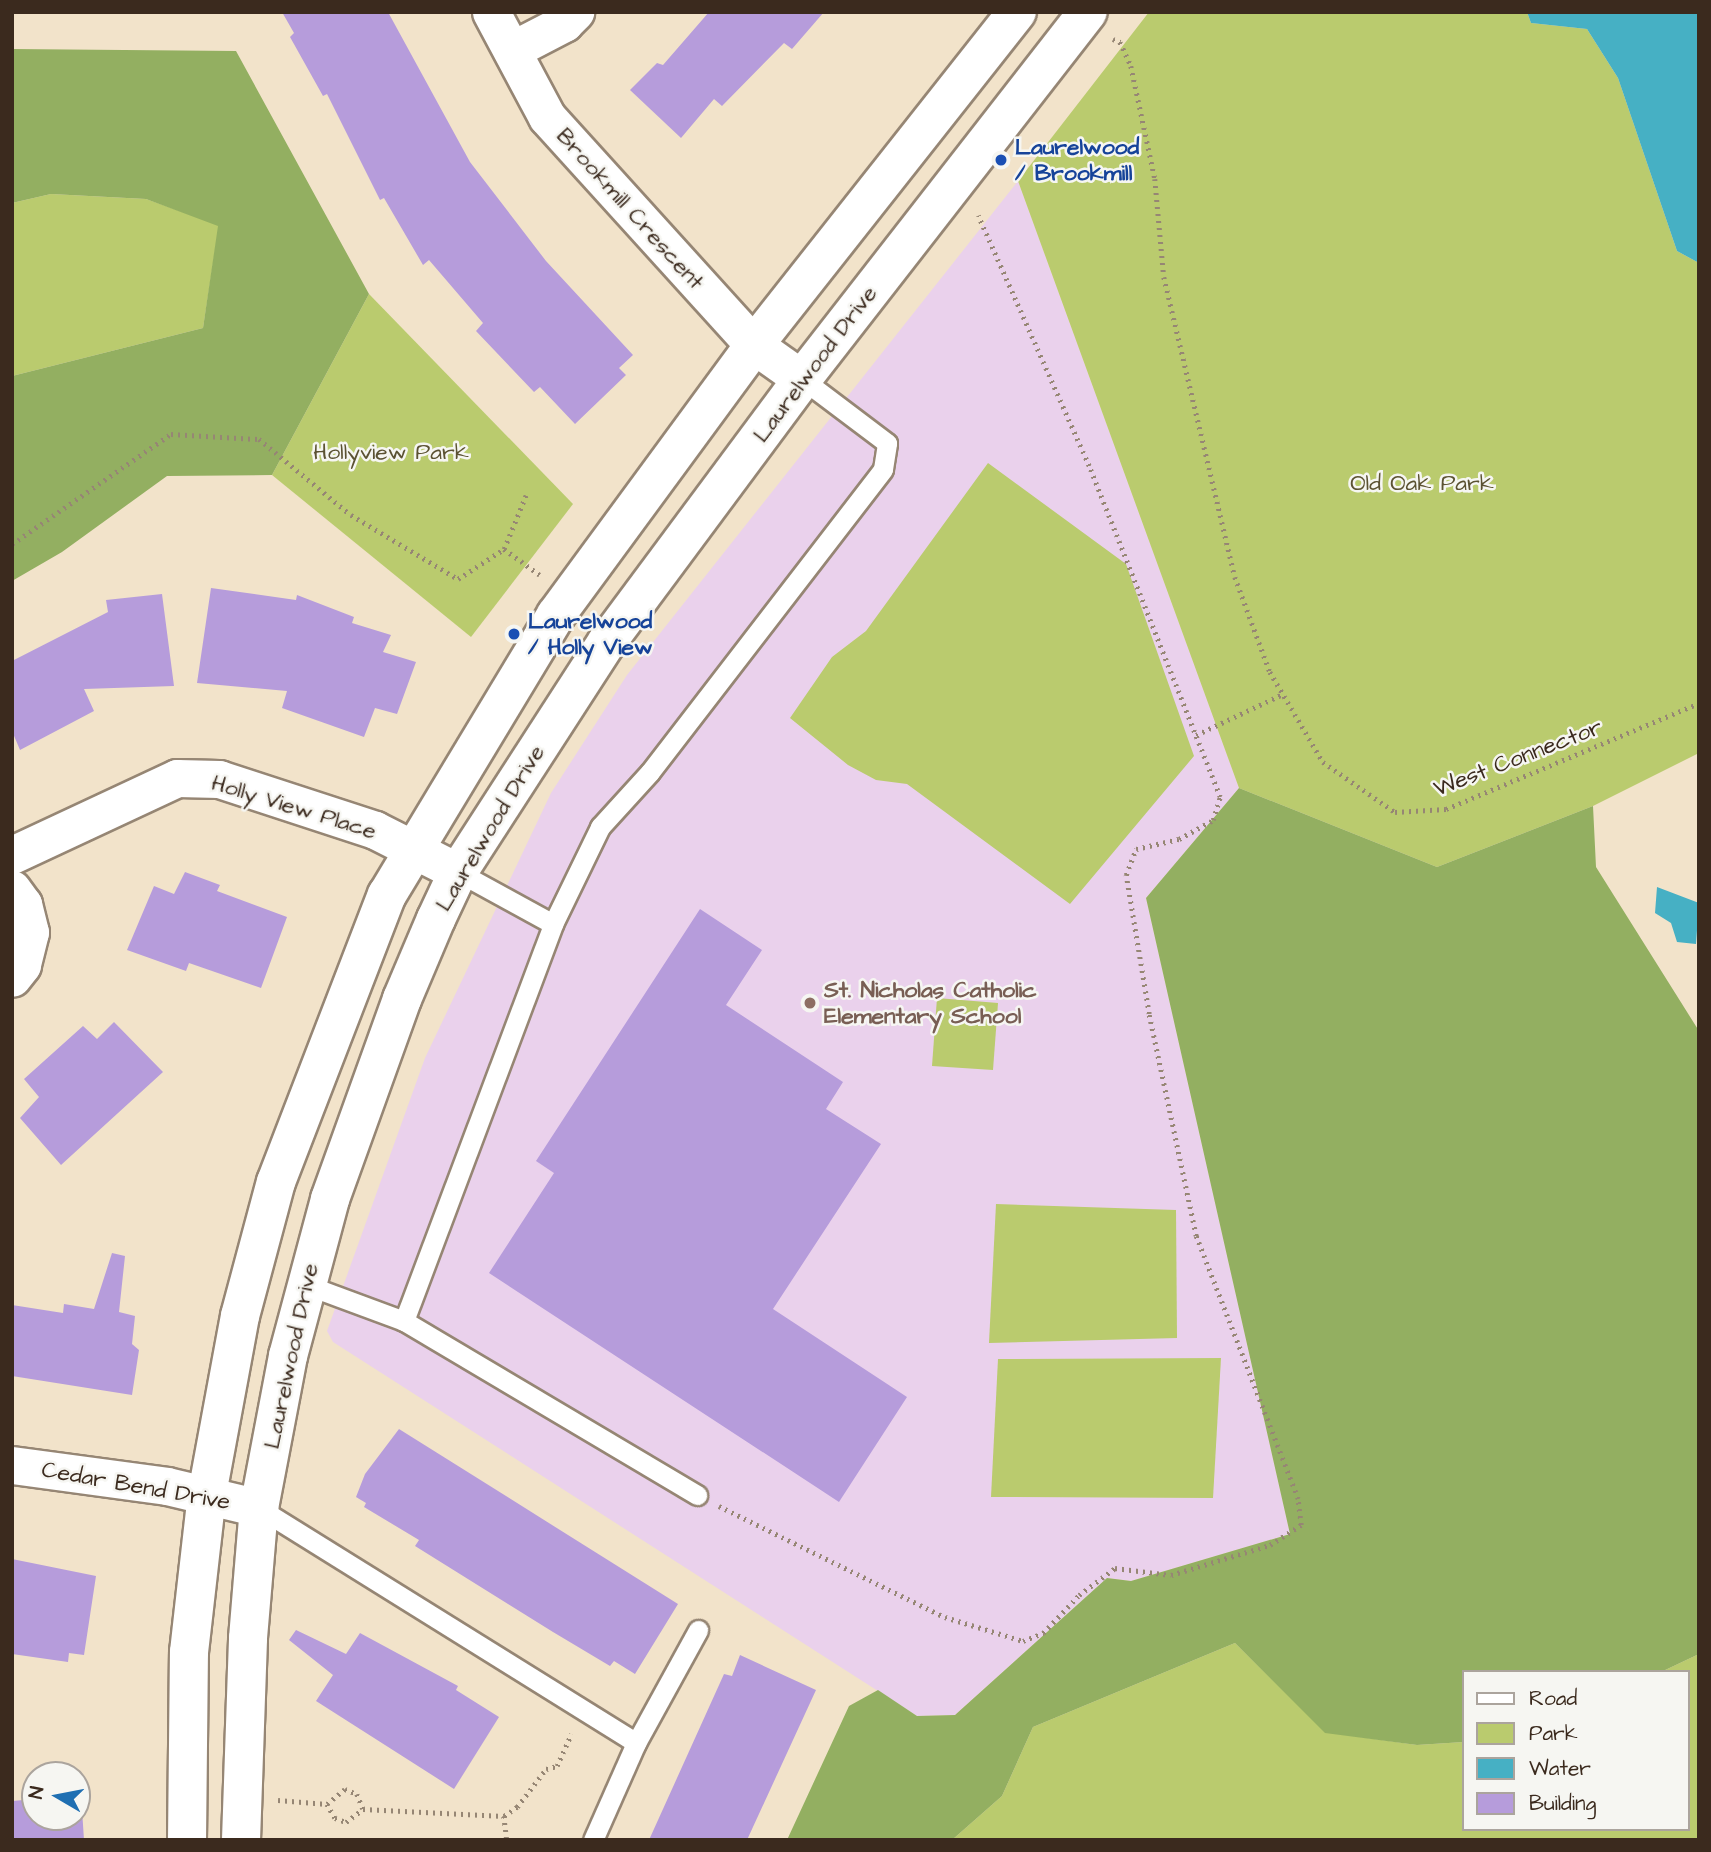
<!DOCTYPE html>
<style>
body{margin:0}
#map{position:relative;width:1711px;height:1852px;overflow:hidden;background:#f2e3ca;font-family:"Architects Daughter",sans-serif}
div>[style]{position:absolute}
.built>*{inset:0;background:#ead1ec}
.green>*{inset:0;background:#bacb6e}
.forest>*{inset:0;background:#93af61}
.water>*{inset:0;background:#46b0c4}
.building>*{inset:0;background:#b69cdb}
.path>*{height:4.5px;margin-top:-2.25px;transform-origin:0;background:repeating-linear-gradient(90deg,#968674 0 2px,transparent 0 7px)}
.roads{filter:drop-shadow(2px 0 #968674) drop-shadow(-2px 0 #968674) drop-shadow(0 2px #968674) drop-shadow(0 -2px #968674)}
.lane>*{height:19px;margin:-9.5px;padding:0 9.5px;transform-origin:9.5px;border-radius:9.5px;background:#fff}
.street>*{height:37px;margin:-18.5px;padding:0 18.5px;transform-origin:18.5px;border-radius:18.5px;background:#fff}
.secondary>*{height:38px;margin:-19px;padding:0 19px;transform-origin:19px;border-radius:19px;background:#fff}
.dots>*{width:19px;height:19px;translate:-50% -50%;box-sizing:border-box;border:4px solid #f6f6f2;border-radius:50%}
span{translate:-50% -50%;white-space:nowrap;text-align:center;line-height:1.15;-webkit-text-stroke:5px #f6f6f2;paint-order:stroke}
.transit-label{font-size:23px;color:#164399;font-weight:700}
.left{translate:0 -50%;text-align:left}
.street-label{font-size:23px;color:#3b2a1e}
.park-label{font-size:23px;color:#5b5232}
.education-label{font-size:23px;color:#785e54;font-weight:700}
.frame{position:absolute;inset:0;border:14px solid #3b2a1e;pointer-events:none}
.legend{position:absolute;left:1462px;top:1670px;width:228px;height:161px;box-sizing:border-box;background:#f6f6f2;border:2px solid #aba49d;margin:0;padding:9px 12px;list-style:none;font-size:21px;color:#3b2a1e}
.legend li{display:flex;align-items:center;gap:14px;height:35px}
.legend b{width:35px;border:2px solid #aba49d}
.north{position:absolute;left:21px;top:1761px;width:70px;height:70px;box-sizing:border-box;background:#f6f6f2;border:2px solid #aba49d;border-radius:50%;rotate:280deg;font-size:19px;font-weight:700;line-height:28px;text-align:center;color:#3b2a1e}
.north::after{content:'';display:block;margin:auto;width:24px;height:32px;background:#1f6fb2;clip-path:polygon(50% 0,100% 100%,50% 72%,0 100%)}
</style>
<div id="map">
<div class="built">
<i style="clip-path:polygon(1018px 181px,1239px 788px,1146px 898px,1290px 1534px,1131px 1581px,1107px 1578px,955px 1715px,917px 1716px,333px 1342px,327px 1331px,425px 1058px,551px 793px,627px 675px)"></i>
</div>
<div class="green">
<i style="clip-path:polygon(1149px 12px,1527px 12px,1531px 23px,1587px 29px,1618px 78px,1677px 251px,1699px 263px,1699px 753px,1593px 806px,1437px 867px,1239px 788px,1018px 181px)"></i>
<i style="clip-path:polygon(51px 194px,146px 199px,219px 225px,203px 328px,12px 376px,12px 203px)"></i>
<i style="clip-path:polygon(369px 294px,573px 504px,471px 637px,272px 475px)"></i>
<i style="clip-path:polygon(988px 463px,1126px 564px,1194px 756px,1070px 904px,907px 784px,876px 780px,848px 765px,790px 718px,832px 657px,866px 631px)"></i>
<i style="clip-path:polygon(937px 998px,998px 1003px,993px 1070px,932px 1066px)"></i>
<i style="clip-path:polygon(996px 1204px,1176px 1210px,1177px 1338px,989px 1343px)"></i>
<i style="clip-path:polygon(1221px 1358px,1213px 1498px,991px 1497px,998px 1359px)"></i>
<i style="clip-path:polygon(1235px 1643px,1325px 1732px,1417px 1745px,1464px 1742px,1464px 1829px,1688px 1829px,1688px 1672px,1661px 1672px,1699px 1654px,1699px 1840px,952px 1840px,1002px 1796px,1033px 1727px)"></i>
</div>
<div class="forest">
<i style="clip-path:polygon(12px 49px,236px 51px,369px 294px,272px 475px,167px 476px,62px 552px,12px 581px,12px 376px,203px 328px,218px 226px,146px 199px,51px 194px,12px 203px)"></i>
<i style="clip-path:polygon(1239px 788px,1437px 867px,1593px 806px,1596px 867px,1699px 1031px,1699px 1654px,1661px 1672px,1464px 1672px,1464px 1742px,1417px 1745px,1325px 1733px,1235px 1643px,1033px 1727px,1002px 1796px,952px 1840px,787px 1840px,849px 1706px,878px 1690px,917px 1716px,955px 1715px,1107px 1578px,1131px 1581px,1290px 1534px,1146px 898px)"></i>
</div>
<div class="water">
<i style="clip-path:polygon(1527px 12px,1696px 12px,1699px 17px,1699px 263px,1677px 251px,1618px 78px,1587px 29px,1531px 23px)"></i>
<i style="clip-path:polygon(1657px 887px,1699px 903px,1696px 944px,1677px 942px,1671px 923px,1655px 913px)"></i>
</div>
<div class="building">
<i style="clip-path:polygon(282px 12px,388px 12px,470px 162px,546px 261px,633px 355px,619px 368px,626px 375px,575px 424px,540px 387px,534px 392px,476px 331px,483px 323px,429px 260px,423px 265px,384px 198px,380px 200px,327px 94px,323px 96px,290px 37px,294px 33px)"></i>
<i style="clip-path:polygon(709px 12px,824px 12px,792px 49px,784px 43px,722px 106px,714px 99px,681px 138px,630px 90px,657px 63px,663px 65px)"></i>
<i style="clip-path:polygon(211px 588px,296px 600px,297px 595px,354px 617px,352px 623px,391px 635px,383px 652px,416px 662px,397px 714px,375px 708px,364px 737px,282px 708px,287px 691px,197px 683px)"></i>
<i style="clip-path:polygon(162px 594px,174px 686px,84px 689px,94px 711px,20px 750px,12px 731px,12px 661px,108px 612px,106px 600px)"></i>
<i style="clip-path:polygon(185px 872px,220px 885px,217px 891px,287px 917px,261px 988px,189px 963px,186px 971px,127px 950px,154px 886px,174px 894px)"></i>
<i style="clip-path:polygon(700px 909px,762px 950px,726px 1005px,843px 1082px,826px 1109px,881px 1144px,773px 1309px,907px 1397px,839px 1502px,489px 1273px,554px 1173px,536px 1161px)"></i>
<i style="clip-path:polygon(114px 1022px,163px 1072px,61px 1165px,20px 1118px,39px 1097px,24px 1079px,83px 1026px,97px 1039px)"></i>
<i style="clip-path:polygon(112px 1253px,125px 1256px,119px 1312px,135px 1316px,132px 1344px,139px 1350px,132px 1395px,12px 1376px,12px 1305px,63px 1313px,64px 1304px,94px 1309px)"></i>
<i style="clip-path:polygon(399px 1429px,678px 1604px,635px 1674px,614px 1661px,610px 1666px,553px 1632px,415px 1546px,419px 1540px,364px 1507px,366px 1503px,356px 1497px,365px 1474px)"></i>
<i style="clip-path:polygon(12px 1559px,96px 1576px,84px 1655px,69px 1653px,68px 1662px,12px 1654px)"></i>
<i style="clip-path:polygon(296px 1630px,346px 1654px,360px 1633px,458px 1686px,456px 1690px,499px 1717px,454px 1789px,316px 1701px,333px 1675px,289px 1640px)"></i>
<i style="clip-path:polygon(740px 1655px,816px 1690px,747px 1840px,649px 1840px,724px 1674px,732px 1676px)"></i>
<i style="clip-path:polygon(77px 1794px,81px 1794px,84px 1840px,12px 1840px,12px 1801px,35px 1799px,35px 1817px,77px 1817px)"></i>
</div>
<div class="path">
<i style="left:1113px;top:39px;width:8px;rotate:23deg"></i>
<i style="left:1120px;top:42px;width:26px;rotate:65deg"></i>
<i style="left:1131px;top:66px;width:116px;rotate:78deg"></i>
<i style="left:1155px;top:179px;width:98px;rotate:84.8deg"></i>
<i style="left:1164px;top:277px;width:308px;rotate:76.7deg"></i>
<i style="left:1235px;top:577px;width:101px;rotate:69.8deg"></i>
<i style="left:1270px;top:672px;width:104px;rotate:59.5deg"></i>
<i style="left:1323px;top:762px;width:88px;rotate:34.8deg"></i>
<i style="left:1395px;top:812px;width:51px;rotate:-3.4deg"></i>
<i style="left:1446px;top:809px;width:274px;rotate:-22.7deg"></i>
<i style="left:12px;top:544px;width:193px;rotate:-34.7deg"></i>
<i style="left:171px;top:434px;width:88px;rotate:3.3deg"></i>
<i style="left:259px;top:439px;width:119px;rotate:39.6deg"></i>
<i style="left:351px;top:515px;width:125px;rotate:30.9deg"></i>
<i style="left:458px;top:579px;width:55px;rotate:-33.1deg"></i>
<i style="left:504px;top:549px;width:58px;rotate:-67.8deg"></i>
<i style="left:504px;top:549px;width:44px;rotate:35.8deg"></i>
<i style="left:1196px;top:735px;width:96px;rotate:-25.2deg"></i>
<i style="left:719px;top:1506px;width:252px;rotate:26.2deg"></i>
<i style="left:945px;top:1617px;width:82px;rotate:17.1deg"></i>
<i style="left:1023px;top:1641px;width:22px;rotate:-22deg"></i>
<i style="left:1043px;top:1633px;width:52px;rotate:-46.5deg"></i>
<i style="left:1079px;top:1595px;width:45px;rotate:-36.9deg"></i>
<i style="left:1115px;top:1568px;width:56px;rotate:7.1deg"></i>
<i style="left:1171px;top:1575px;width:103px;rotate:-16.9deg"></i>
<i style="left:1270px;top:1545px;width:37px;rotate:-33deg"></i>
<i style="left:1301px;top:1525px;width:26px;rotate:-97deg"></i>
<i style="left:1298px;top:1499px;width:282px;rotate:-111.2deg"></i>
<i style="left:1196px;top:1236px;width:227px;rotate:-102deg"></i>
<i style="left:1149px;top:1014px;width:141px;rotate:-99.4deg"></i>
<i style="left:1126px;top:875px;width:28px;rotate:-69deg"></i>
<i style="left:1136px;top:849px;width:44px;rotate:-13.1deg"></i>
<i style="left:1179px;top:839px;width:39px;rotate:-29deg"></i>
<i style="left:1213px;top:820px;width:24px;rotate:-73deg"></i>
<i style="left:1220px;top:797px;width:356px;rotate:-111.6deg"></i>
<i style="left:1089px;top:466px;width:274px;rotate:-113.9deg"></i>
<i style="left:278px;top:1800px;width:49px;rotate:4.7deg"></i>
<i style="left:327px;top:1804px;width:16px;rotate:60deg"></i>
<i style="left:335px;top:1818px;width:12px;rotate:20deg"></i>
<i style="left:346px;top:1822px;width:21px;rotate:-37deg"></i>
<i style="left:327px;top:1804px;width:23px;rotate:-40deg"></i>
<i style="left:345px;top:1789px;width:13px;rotate:23deg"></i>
<i style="left:357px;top:1794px;width:16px;rotate:68deg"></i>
<i style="left:363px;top:1809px;width:141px;rotate:2.8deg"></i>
<i style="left:504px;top:1816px;width:16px;rotate:-35deg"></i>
<i style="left:517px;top:1807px;width:48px;rotate:-52.7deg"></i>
<i style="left:546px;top:1769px;width:11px;rotate:-15deg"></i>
<i style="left:557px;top:1766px;width:35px;rotate:-66deg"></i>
<i style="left:504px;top:1816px;width:24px;rotate:83deg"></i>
</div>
<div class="roads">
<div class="lane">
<i style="left:458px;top:872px;width:108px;rotate:28.7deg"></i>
<i style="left:304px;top:1284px;width:107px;rotate:20.3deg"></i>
<i style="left:404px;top:1321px;width:341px;rotate:30.7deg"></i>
<i style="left:404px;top:1321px;width:424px;rotate:-69.4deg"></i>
<i style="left:553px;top:924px;width:108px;rotate:-64.1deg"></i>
<i style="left:600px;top:827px;width:74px;rotate:-47.7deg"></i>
<i style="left:650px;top:772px;width:382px;rotate:-52.4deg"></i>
<i style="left:883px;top:469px;width:26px;rotate:-81deg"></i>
<i style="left:887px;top:443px;width:106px;rotate:-143deg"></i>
<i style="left:259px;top:1508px;width:444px;rotate:31.9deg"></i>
<i style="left:636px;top:1743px;width:106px;rotate:113.9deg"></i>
<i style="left:636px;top:1743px;width:129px;rotate:-61.2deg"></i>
</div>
<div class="street">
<i style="left:491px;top:12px;width:119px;rotate:61.9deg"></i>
<i style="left:547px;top:117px;width:308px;rotate:47.8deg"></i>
<i style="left:754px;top:345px;width:59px;rotate:35.3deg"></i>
<i style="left:512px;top:50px;width:59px;rotate:-27.4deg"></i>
<i style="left:564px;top:23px;width:16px;rotate:-45deg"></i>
<i style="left:12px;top:855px;width:182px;rotate:-25deg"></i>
<i style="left:177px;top:778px;width:42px;rotate:1.4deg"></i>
<i style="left:219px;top:779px;width:164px;rotate:18.1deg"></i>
<i style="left:375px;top:830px;width:93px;rotate:26.8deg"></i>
<i style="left:12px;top:889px;width:19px;rotate:54deg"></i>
<i style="left:23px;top:904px;width:29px;rotate:76deg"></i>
<i style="left:30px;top:932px;width:34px;rotate:104deg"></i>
<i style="left:22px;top:965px;width:16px;rotate:128deg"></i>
<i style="left:12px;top:1465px;width:156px;rotate:7.7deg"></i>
<i style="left:167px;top:1486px;width:95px;rotate:13.4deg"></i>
</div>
<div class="secondary">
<i style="left:187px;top:1840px;width:188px;rotate:-89.4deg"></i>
<i style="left:189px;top:1652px;width:159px;rotate:-83.5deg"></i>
<i style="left:207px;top:1494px;width:181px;rotate:-79.5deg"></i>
<i style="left:240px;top:1316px;width:139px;rotate:-75deg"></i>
<i style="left:276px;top:1182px;width:308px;rotate:-68.9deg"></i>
<i style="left:387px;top:895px;width:327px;rotate:-58.9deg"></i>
<i style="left:556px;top:615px;width:335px;rotate:-53.7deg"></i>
<i style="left:754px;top:345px;width:424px;rotate:-51.7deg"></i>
<i style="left:241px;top:1840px;width:202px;rotate:-88deg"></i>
<i style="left:248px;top:1638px;width:130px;rotate:-85.2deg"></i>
<i style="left:259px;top:1508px;width:155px;rotate:-79.2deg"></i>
<i style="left:288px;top:1356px;width:163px;rotate:-75deg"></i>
<i style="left:330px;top:1199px;width:213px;rotate:-70.2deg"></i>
<i style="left:402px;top:999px;width:87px;rotate:-67deg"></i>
<i style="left:436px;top:919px;width:52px;rotate:-64.9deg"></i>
<i style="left:458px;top:872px;width:274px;rotate:-57.1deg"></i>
<i style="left:607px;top:642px;width:327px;rotate:-53.4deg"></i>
<i style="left:802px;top:379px;width:465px;rotate:-52.1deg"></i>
</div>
</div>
<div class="dots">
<i style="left:1001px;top:160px;background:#1a4fb4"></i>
<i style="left:514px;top:634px;background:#1a4fb4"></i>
<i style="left:810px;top:1003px;background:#8d6e63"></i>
</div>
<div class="transit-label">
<span class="left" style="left:1015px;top:160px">Laurelwood<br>/ Brookmill</span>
<span class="left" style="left:528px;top:634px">Laurelwood<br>/ Holly View</span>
</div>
<div class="street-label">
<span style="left:630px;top:209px;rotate:48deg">Brookmill Crescent</span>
<span style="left:815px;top:364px;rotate:-53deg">Laurelwood Drive</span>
<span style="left:1518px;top:758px;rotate:-21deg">West Connector</span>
<span style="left:294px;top:807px;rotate:17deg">Holly View Place</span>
<span style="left:490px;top:828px;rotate:-59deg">Laurelwood Drive</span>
<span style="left:291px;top:1356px;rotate:-78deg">Laurelwood Drive</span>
<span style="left:136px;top:1486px;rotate:10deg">Cedar Bend Drive</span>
</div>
<div class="park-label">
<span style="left:391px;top:452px">Hollyview Park</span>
<span style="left:1422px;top:483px">Old Oak Park</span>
</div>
<div class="education-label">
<span class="left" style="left:824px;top:1003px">St. Nicholas Catholic<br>Elementary School</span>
</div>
<div class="frame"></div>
<ul class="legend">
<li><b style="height:9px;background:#fff"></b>Road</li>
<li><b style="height:19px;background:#bacb6e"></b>Park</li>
<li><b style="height:19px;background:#46b0c4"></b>Water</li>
<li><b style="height:19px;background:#b69cdb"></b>Building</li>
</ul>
<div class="north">N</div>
</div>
